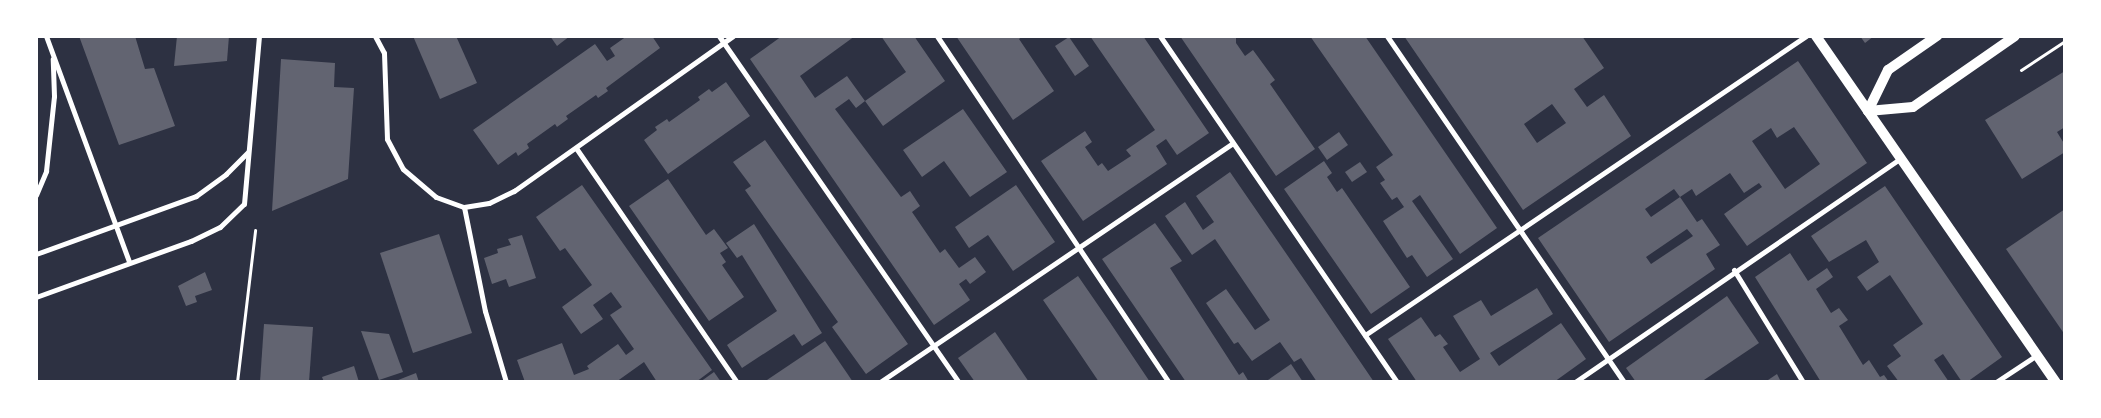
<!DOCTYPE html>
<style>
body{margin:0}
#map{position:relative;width:2101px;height:418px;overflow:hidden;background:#2d3142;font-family:"Roboto Serif",serif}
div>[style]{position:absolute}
.building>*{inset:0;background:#626471}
.path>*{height:3px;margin:-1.5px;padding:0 1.5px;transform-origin:1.5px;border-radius:1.5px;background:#fff}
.minor>*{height:5px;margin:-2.5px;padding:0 2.5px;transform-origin:2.5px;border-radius:2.5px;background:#fff}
.secondary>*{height:10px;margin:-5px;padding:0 5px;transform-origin:5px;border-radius:5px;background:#fff}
span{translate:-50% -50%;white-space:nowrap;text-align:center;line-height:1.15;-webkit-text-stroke:4px #fff;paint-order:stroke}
.frame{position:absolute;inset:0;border:38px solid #fff;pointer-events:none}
</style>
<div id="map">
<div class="building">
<i style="clip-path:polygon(79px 36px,135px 36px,145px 69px,154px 68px,175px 126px,119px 145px)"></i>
<i style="clip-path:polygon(177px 36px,229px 36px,227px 61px,174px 66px)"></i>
<i style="clip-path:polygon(413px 36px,456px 36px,477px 83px,440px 99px)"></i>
<i style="clip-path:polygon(550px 36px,570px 36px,557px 46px)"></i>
<i style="clip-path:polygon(627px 36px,652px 36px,660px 48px,606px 88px,608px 91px,598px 98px,596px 95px,566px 116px,568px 119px,557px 127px,555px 124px,527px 144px,529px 148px,518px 156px,516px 152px,498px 165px,473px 130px,595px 44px,607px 61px,615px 56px,610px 48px)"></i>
<i style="clip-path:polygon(782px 36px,855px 36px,800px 76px,815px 98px,847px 76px,865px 101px,906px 72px,881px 36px,914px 36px,945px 81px,883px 126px,865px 101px,856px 108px,849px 99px,835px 109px,901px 197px,910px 191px,920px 206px,912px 212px,940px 253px,945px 249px,959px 268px,975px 257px,986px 272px,970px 284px,966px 279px,959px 284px,970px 300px,934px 325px,750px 59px)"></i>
<i style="clip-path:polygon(956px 36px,1023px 36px,1019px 39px,1054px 91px,1013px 120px)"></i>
<i style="clip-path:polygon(1090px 36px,1143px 36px,1209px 133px,1177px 155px,1166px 139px,1156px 146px,1167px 164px,1083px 221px,1041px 161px,1085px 131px,1092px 142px,1085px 147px,1098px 166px,1102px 163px,1108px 171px,1131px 156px,1126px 150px,1155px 130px)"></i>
<i style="clip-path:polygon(1180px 36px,1236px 36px,1236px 43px,1245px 56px,1253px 50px,1275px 80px,1270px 84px,1315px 149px,1276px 176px)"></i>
<i style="clip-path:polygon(1310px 36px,1365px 36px,1497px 228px,1460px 254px,1420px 195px,1412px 201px,1453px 259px,1427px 277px,1412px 255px,1407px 258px,1383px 221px,1404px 207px,1397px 197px,1392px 200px,1380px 183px,1385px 180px,1376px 167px,1393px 155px)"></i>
<i style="clip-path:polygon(evenodd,1404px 36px,1582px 36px,1604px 68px,1574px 89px,1587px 107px,1604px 95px,1631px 136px,1523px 210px,1404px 36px,1552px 104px,1566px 123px,1537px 143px,1524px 124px,1552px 104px)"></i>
<i style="clip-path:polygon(1860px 36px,1874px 36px,1865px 43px)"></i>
<i style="clip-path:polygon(1069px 37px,1089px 66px,1075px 76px,1055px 46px)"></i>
<i style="clip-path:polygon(281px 59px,335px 63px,334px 87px,354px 88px,348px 179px,272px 211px)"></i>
<i style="clip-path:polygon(evenodd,1798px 61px,1867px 163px,1747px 246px,1724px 214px,1762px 187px,1759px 183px,1744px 193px,1730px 173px,1696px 196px,1692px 189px,1680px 197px,1674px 189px,1645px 209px,1651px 217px,1680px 197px,1697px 222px,1702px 219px,1720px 245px,1706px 254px,1715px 269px,1609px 342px,1538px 238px,1798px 61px,1794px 127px,1820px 164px,1785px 189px,1752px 141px,1771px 128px,1777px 138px,1794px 127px,1798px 61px,1687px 229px,1693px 236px,1651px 264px,1646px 257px,1687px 229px)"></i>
<i style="clip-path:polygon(2065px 71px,2065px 127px,2057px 132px,2065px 145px,2065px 152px,2022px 179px,1985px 120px)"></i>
<i style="clip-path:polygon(726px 82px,750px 116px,668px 174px,644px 140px,657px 130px,655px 127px,667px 119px,669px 122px,700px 100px,698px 97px,709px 89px,712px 92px)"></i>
<i style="clip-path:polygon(963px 109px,1007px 172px,970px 197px,944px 161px,922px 177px,903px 150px)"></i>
<i style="clip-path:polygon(1339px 132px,1348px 145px,1327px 160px,1318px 147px)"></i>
<i style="clip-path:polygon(765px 140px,908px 344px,866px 374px,832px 327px,838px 322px,745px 190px,751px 186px,733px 162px)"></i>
<i style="clip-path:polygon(1324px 161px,1332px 173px,1327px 177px,1337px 192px,1342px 188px,1410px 287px,1371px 314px,1284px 189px)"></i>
<i style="clip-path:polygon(1360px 162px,1367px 172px,1352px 182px,1345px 172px)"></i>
<i style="clip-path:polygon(1230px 172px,1312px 291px,1374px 382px,1317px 382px,1301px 358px,1294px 362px,1280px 342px,1252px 361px,1238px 342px,1234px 344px,1206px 303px,1226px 289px,1255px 330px,1270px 320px,1215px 239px,1192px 255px,1165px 216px,1185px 202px,1203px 230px,1214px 222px,1196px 196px)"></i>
<i style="clip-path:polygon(668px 179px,706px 235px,714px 229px,728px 248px,720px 253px,726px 262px,722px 265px,744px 297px,709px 321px,629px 206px)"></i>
<i style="clip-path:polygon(582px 185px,712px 370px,696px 382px,657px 382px,644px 362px,616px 382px,525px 382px,517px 360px,562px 343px,574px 375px,589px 369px,587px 366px,618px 344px,626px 355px,634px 349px,610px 315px,622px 307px,611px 292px,593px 305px,603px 319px,581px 334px,562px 307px,592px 285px,565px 248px,560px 251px,536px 217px)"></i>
<i style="clip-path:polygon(1016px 185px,1055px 242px,1013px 271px,988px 235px,969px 248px,955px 227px)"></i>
<i style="clip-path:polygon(1885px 186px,2002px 357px,1967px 382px,1962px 382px,1943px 354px,1934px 360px,1949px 382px,1899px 382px,1887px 366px,1901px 356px,1893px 345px,1923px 324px,1890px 275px,1867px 291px,1857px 277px,1879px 262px,1866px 240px,1829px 262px,1811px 236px)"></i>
<i style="clip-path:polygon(2065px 209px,2065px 335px,2006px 249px)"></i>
<i style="clip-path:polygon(1155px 223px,1182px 261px,1170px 268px,1239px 375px,1243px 372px,1249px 382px,1186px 382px,1102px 259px)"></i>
<i style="clip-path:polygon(754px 224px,822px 333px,802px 346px,794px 334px,742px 368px,727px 345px,777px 311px,742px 255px,737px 258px,726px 243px)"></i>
<i style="clip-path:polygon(439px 234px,472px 333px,413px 353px,380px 253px)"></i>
<i style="clip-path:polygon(522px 235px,536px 278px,509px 287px,506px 279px,492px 284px,484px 258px,498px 253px,497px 249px,511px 245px,508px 239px)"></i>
<i style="clip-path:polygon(1790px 253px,1808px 281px,1827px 268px,1833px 277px,1816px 289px,1831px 313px,1839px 308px,1848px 320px,1839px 326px,1863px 365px,1869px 360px,1880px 377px,1884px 375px,1889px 382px,1821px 382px,1755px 277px)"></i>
<i style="clip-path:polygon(205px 272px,212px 290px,195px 296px,197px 302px,186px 306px,178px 286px)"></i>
<i style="clip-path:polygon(1078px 276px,1109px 321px,1150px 382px,1099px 382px,1074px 345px,1043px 300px)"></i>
<i style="clip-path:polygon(1537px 288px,1553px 314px,1490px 353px,1499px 366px,1561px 323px,1586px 359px,1554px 382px,1417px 382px,1388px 339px,1421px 317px,1435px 337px,1440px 334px,1448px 344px,1443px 347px,1460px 372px,1480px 359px,1453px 316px,1481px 300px,1491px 316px)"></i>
<i style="clip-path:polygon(1727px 296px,1759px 343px,1701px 382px,1636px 382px,1626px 368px)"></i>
<i style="clip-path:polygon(264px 324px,313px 327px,309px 382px,260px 382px)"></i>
<i style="clip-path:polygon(361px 331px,389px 334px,403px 372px,379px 380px)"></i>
<i style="clip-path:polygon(995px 332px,1029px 382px,975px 382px,958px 358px)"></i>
<i style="clip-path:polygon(825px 341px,853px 382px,764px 382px)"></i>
<i style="clip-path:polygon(1291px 364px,1303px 382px,1265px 382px)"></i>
<i style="clip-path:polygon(354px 366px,359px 382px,324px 382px,322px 377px)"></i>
<i style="clip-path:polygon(714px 372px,721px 382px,700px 382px)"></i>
<i style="clip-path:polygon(416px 373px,419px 382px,393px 382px)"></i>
<i style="clip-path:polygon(1777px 374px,1781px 382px,1765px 382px)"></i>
</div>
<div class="path">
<i style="left:2021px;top:70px;width:53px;rotate:-33.4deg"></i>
<i style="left:237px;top:382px;width:153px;rotate:-83.2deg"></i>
</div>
<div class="minor">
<i style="left:46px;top:36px;width:241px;rotate:69.8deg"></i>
<i style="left:375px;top:36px;width:19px;rotate:62deg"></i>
<i style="left:384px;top:53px;width:86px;rotate:88deg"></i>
<i style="left:387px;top:139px;width:34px;rotate:62deg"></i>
<i style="left:403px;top:169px;width:43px;rotate:40.3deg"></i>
<i style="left:436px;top:197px;width:30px;rotate:20deg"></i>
<i style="left:464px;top:207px;width:25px;rotate:-9deg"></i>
<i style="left:489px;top:203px;width:28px;rotate:-26deg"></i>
<i style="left:514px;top:191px;width:268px;rotate:-35.3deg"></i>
<i style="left:719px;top:36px;width:421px;rotate:55.3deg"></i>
<i style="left:937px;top:36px;width:417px;rotate:56.2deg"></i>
<i style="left:1160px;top:36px;width:419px;rotate:55.6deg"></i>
<i style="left:1387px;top:36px;width:419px;rotate:55.6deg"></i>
<i style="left:576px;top:148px;width:284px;rotate:55.5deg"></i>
<i style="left:36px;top:195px;width:26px;rotate:-67deg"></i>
<i style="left:46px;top:171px;width:75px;rotate:-83.9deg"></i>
<i style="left:54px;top:96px;width:37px;rotate:-92deg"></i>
<i style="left:464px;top:207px;width:106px;rotate:78.6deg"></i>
<i style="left:485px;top:311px;width:74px;rotate:73.5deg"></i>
<i style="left:36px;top:254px;width:170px;rotate:-19.9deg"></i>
<i style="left:196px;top:196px;width:37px;rotate:-36deg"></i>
<i style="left:226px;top:174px;width:31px;rotate:-45deg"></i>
<i style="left:1734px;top:270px;width:132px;rotate:58.4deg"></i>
<i style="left:36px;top:297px;width:165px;rotate:-19.9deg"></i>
<i style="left:191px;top:241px;width:32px;rotate:-26deg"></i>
<i style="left:220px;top:227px;width:33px;rotate:-44deg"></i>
<i style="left:244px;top:204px;width:169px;rotate:-84.9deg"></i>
<i style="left:1365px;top:335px;width:533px;rotate:-34.14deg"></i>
<i style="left:880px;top:382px;width:426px;rotate:-34.1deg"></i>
<i style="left:1575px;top:382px;width:396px;rotate:-34.5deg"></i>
<i style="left:1996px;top:382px;width:49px;rotate:-33.4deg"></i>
</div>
<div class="secondary">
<i style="left:1816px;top:36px;width:421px;rotate:55.3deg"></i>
<i style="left:1868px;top:111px;width:45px;rotate:-5.1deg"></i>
<i style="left:1913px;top:107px;width:124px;rotate:-34.8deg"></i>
<i style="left:1868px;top:111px;width:46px;rotate:-64deg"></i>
<i style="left:1888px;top:70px;width:60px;rotate:-34.8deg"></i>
</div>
<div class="frame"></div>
</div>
